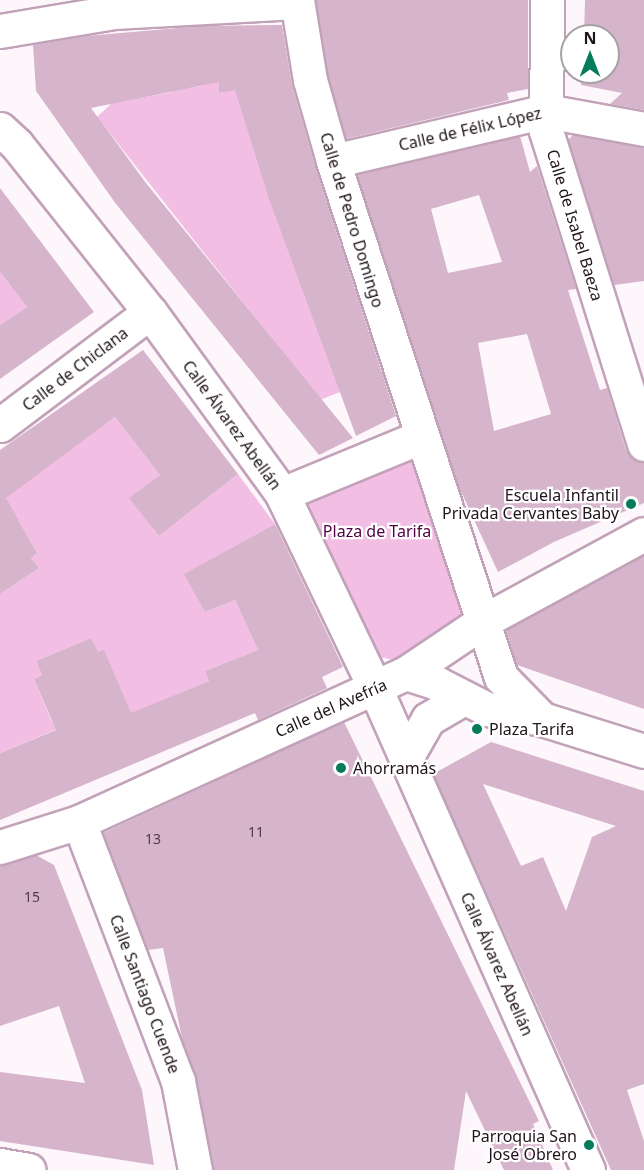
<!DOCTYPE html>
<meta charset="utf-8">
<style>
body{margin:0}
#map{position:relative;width:644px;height:1170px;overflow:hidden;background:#fdf6fb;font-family:"Noto Sans",sans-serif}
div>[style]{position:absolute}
.green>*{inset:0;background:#f3bee4}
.building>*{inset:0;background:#d6b4cc}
.roads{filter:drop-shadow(2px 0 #c2a2b9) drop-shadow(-2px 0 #c2a2b9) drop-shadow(0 2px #c2a2b9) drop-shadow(0 -2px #c2a2b9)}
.minor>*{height:33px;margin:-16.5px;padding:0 16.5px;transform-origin:16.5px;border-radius:16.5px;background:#fff}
.dots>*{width:16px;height:16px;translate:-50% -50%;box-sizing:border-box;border:3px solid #fff;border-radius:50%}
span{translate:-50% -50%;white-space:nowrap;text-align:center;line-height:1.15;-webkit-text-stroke:4.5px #fff;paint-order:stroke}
.number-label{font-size:14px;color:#4e3c49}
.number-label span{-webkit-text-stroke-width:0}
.street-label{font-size:16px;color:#20141d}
.poi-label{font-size:16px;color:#20141d}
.right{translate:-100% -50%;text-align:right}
.left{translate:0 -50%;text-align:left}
.park-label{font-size:16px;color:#4f0143}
.north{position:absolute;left:560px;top:24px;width:60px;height:60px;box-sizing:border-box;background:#fff;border:2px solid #a6a1a5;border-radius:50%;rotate:0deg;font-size:16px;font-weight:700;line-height:24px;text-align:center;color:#20141d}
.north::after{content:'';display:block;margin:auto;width:21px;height:27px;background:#047c59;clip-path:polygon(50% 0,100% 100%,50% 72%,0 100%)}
</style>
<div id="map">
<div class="green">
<i style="clip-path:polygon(202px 71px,219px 71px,220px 93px,239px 88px,340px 392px,320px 400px,97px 117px,111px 104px,111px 94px,139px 98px,172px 92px,171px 72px,188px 88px,201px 86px)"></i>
<i style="clip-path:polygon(0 272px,27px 307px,0 325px)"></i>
<i style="clip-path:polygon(115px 417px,160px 475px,130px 498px,159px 536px,238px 474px,275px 524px,185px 574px,205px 612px,235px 600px,258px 650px,205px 671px,209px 681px,123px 717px,91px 638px,36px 661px,42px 675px,34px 679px,52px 722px,62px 727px,0 753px,0 594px,39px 568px,31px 558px,37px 553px,19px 521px,0 501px)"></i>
<i style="clip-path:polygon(412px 447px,471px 619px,403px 662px,370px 655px,294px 503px)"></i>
</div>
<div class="building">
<i style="clip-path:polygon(316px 0,528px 0,528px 89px,507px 93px,509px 100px,346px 139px,328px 76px)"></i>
<i style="clip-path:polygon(585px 0,644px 0,644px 110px,610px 104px,622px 93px,581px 85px,582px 72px,608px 72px,608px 36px,584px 36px)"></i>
<i style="clip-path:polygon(282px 25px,292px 85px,315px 166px,396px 416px,356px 436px,269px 199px,235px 90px,219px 93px,219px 82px,91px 108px,146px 183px,353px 438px,319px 455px,116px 204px,36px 91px,33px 45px,86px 36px,201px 26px)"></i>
<i style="clip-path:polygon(573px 135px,644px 147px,644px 281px,614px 285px,568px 140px)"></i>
<i style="clip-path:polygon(evenodd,520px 136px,530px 172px,537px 166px,576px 289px,568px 290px,600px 390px,607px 388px,626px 450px,632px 458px,644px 462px,644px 503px,554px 542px,498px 572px,459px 487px,357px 175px,520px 136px,479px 195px,502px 262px,448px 273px,431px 209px,479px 195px,520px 136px,527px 334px,551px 414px,494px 431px,478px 343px,527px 334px)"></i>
<i style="clip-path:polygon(0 188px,94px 312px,0 379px,0 325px,27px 307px,0 272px)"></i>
<i style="clip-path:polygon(143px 350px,238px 474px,159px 536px,129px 498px,160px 475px,115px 417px,6px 498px,37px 553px,31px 558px,39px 568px,0 594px,0 450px)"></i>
<i style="clip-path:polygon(275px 524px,343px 667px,322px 677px,327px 688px,258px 720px,255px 713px,0 820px,0 753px,56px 730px,34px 679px,42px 675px,36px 661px,91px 638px,98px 652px,104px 650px,131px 713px,209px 681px,205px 671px,258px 650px,235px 600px,205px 612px,184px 574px)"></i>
<i style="clip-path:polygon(644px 556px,644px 709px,517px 665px,506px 630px)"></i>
<i style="clip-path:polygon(344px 722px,539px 1121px,533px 1124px,553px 1170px,504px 1170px,466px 1091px,454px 1170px,213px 1170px,196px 1077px,182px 1038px,163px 948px,148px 950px,103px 833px)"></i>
<i style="clip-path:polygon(evenodd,491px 742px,644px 791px,644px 1084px,627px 1090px,644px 1141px,644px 1170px,611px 1170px,433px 774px,491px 742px,483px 784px,616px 826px,592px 837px,566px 911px,543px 857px,521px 866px,483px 784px)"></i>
<i style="clip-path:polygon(36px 855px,54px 865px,142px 1090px,154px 1165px,0 1141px,0 1072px,85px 1083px,59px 1006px,0 1026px,0 865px)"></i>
</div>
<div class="roads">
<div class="minor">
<i style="left:297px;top:0;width:81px;rotate:80.8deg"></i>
<i style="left:310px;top:80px;width:84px;rotate:74.1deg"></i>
<i style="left:333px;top:161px;width:543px;rotate:71.97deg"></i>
<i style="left:501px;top:677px;width:59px;rotate:45.7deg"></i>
<i style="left:547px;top:0;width:131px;rotate:90.4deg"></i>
<i style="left:546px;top:131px;width:328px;rotate:72.6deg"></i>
<i style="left:0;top:31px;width:116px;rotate:-9.5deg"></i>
<i style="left:114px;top:12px;width:183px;rotate:-3.1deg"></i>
<i style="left:0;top:129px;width:23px;rotate:43deg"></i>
<i style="left:17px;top:145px;width:213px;rotate:51.5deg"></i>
<i style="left:150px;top:312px;width:225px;rotate:54deg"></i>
<i style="left:282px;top:494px;width:215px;rotate:64.4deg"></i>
<i style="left:375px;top:688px;width:527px;rotate:66.16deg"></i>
<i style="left:333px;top:161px;width:219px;rotate:-13.2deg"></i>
<i style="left:546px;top:111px;width:100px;rotate:10.4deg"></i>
<i style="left:0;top:425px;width:188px;rotate:-37deg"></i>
<i style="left:282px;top:494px;width:149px;rotate:-22.4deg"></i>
<i style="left:406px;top:673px;width:32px;rotate:18deg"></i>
<i style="left:436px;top:683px;width:57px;rotate:27deg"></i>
<i style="left:487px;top:709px;width:56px;rotate:10.3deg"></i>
<i style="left:542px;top:719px;width:107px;rotate:17.4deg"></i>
<i style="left:406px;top:758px;width:45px;rotate:-60.6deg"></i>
<i style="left:428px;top:719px;width:42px;rotate:-30.3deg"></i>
<i style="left:79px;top:822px;width:277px;rotate:69.1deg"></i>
<i style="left:178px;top:1081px;width:91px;rotate:79.2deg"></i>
<i style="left:0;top:847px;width:83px;rotate:-17.6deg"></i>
<i style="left:79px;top:822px;width:359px;rotate:-24.5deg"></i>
<i style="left:406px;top:673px;width:92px;rotate:-33.9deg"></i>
<i style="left:482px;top:622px;width:184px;rotate:-28.5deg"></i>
<i style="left:0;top:1165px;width:29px;rotate:10deg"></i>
</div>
</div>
<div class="dots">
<i style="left:631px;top:504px;background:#047c59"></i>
<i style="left:477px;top:729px;background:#047c59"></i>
<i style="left:341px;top:768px;background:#047c59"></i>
<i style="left:589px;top:1145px;background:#047c59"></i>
</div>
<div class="number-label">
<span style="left:256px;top:832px">11</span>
<span style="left:153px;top:839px">13</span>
<span style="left:32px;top:897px">15</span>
</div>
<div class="street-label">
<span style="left:470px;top:129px;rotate:-13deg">Calle de Félix López</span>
<span style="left:352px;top:220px;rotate:73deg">Calle de Pedro Domingo</span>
<span style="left:575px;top:225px;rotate:73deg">Calle de Isabel Baeza</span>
<span style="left:75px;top:369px;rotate:-37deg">Calle de Chiclana</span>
<span style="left:232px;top:425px;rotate:54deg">Calle Álvarez Abellán</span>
<span style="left:331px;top:708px;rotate:-24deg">Calle del Avefría</span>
<span style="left:497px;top:964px;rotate:66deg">Calle Álvarez Abellán</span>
<span style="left:145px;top:994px;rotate:69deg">Calle Santiago Cuende</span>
</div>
<div class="poi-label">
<span class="right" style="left:619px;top:504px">Escuela Infantil<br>Privada Cervantes Baby</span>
<span class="left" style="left:489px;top:729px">Plaza Tarifa</span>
<span class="left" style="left:353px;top:768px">Ahorramás</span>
<span class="right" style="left:577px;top:1145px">Parroquia San<br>José Obrero</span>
</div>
<div class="park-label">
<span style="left:377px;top:531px">Plaza de Tarifa</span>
</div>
<div class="north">N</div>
</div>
